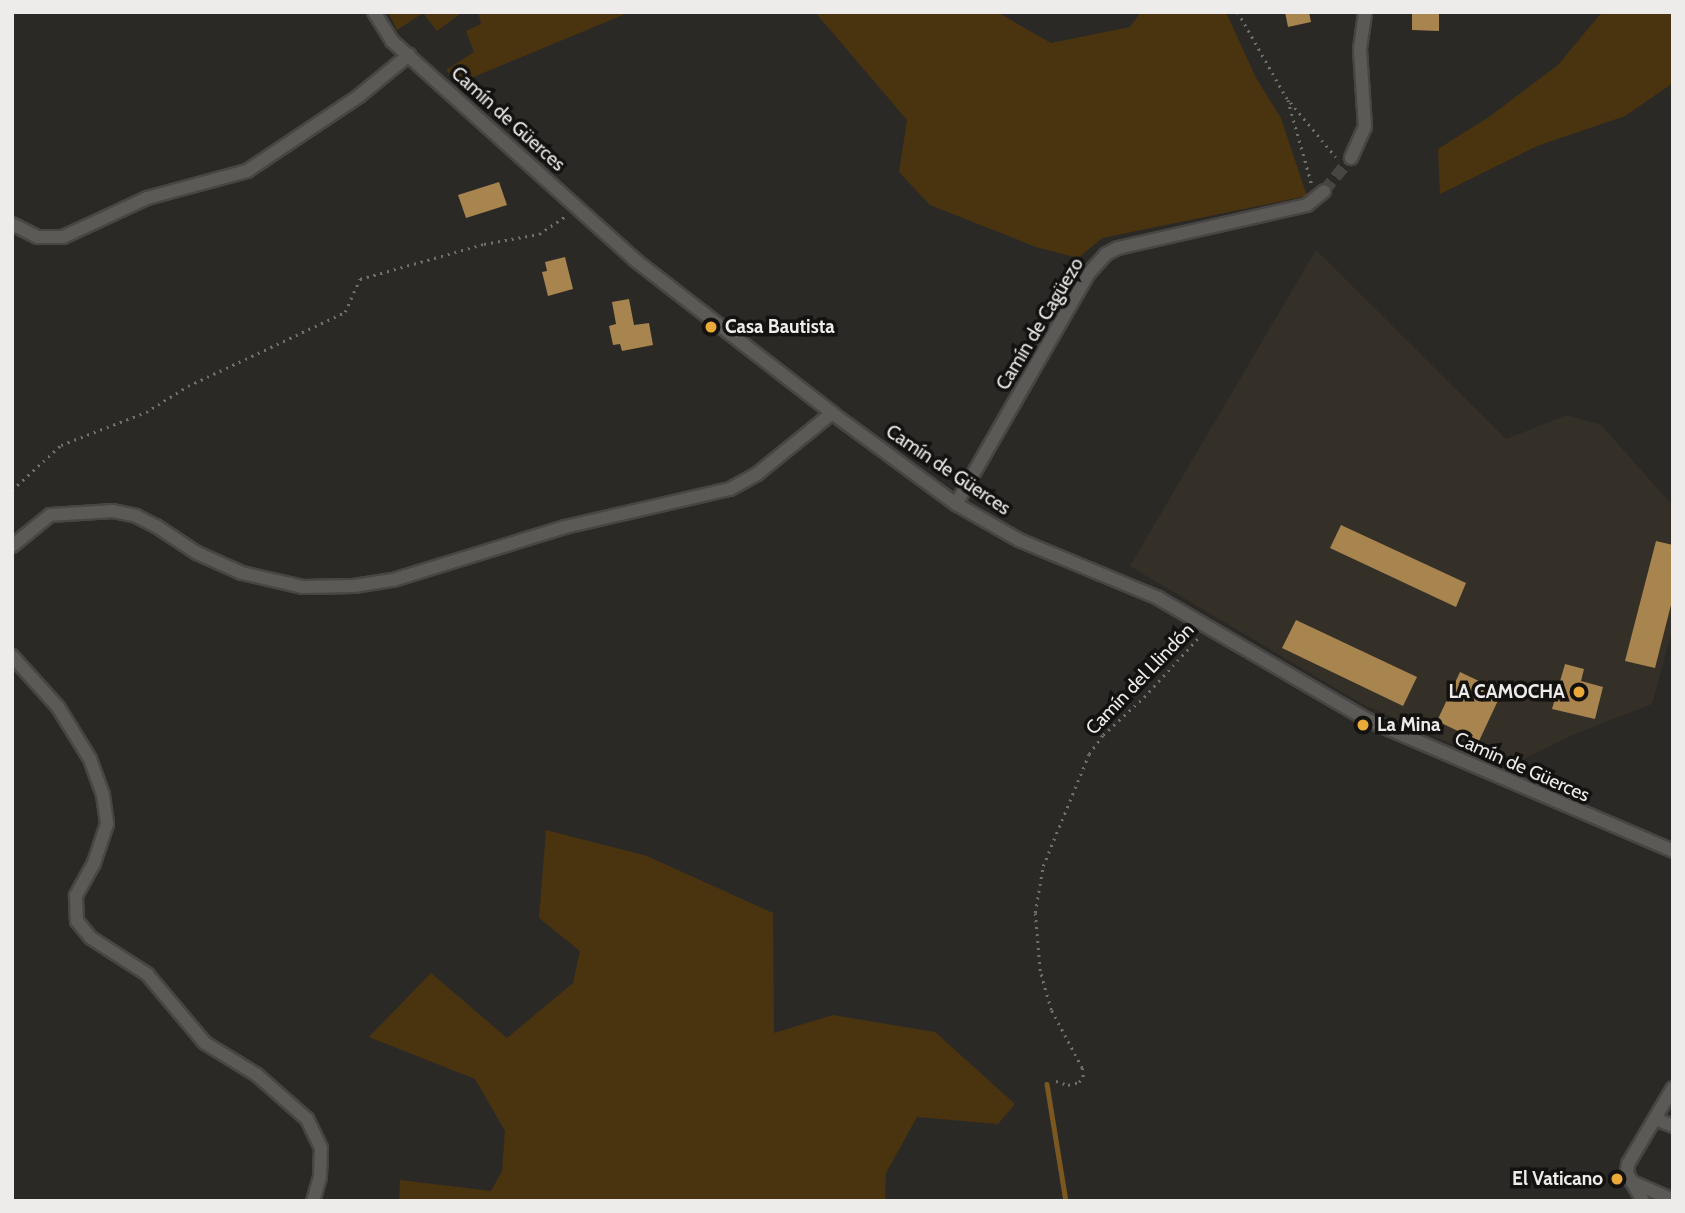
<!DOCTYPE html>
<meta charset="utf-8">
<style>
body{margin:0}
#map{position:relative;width:1685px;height:1213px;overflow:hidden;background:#2b2926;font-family:Cabin,sans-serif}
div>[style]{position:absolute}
.built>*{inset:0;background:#353027}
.green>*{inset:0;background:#4a340f}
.stream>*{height:4.5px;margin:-2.25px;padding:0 2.25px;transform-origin:2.25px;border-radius:2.25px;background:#7a5820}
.building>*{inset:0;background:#a8844e}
.street-tunnel>*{height:12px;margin-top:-6px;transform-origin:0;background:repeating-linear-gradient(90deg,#484643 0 12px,transparent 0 18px)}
.path>*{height:2.5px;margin-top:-1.25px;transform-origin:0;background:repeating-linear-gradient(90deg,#71706d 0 2px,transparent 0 7px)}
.roads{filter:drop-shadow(2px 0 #484644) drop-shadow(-2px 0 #484644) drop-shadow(0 2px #484644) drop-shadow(0 -2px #484644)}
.street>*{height:12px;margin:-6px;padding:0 6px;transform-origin:6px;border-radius:6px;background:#5c5a56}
.dots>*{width:19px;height:19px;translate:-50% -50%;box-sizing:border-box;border:4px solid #131211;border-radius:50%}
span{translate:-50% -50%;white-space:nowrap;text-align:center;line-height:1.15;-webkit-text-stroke:7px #131211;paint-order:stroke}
.street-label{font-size:19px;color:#edecea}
.poi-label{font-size:19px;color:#edecea;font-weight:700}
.left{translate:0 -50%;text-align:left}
.right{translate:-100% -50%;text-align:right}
.frame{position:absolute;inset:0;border:14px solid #edecea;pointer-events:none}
</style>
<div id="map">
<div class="built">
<i style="clip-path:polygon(1316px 250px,1506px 439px,1567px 415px,1601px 425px,1673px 506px,1673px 627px,1652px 704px,1577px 733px,1505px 768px,1364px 705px,1130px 566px)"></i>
</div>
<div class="green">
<i style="clip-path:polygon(388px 12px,463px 12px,437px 31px,423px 13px,397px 30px)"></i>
<i style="clip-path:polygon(478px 12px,630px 12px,459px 83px,446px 70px,474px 52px,466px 31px,481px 24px)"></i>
<i style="clip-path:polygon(815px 12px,997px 12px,1051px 43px,1130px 27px,1141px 12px,1226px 12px,1256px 78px,1281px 118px,1307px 196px,1102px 238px,1078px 258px,1036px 247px,930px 205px,899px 172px,907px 120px)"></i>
<i style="clip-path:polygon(1602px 12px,1673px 12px,1673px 83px,1625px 116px,1537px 146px,1440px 194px,1438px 149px,1489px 117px,1558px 65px)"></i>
<i style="clip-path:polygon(546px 830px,647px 856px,773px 913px,774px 1033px,833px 1015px,935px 1032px,1015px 1104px,998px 1124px,917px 1117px,886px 1173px,885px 1201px,399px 1201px,400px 1180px,491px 1191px,502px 1171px,505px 1131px,475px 1079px,369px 1037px,431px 973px,507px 1038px,573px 983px,580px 951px,539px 918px)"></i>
</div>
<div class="stream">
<i style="left:1047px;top:1084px;width:119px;rotate:80.8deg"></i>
</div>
<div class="building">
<i style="clip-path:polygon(1285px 12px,1309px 12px,1311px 22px,1288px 27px)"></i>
<i style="clip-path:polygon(1412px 12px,1439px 12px,1439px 31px,1412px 30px)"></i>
<i style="clip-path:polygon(499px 182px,507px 205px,466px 218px,458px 195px)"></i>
<i style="clip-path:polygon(565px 257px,573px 289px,548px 296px,542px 272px,547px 271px,545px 262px)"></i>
<i style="clip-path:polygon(629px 299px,634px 325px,649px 323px,653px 345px,622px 351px,620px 344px,613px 345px,609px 326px,616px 324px,612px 302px)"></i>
<i style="clip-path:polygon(1341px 525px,1466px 583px,1456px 607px,1330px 548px)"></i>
<i style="clip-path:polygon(1656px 541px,1673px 545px,1673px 597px,1655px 668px,1625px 661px)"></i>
<i style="clip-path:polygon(1296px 620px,1417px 677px,1403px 706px,1282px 648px)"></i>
<i style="clip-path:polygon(1565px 664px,1584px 669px,1581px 681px,1603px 687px,1595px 719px,1552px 709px)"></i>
<i style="clip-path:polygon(1460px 672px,1502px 692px,1479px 741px,1437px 721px)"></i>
</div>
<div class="street-tunnel">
<i style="left:1324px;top:191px;width:43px;rotate:-50.7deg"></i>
</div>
<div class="path">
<i style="left:1238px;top:12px;width:98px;rotate:60.5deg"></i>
<i style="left:1286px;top:97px;width:78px;rotate:50.2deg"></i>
<i style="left:1288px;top:100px;width:88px;rotate:74.2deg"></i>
<i style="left:12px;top:490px;width:67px;rotate:-42.6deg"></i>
<i style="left:61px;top:445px;width:91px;rotate:-21.2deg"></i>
<i style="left:146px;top:412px;width:49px;rotate:-31.8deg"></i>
<i style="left:188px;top:386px;width:174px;rotate:-25.2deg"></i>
<i style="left:345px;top:312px;width:36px;rotate:-66deg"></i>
<i style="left:360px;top:279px;width:129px;rotate:-15.8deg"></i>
<i style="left:484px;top:244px;width:56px;rotate:-10.3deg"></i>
<i style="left:539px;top:234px;width:32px;rotate:-34deg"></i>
<i style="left:1056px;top:1081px;width:13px;rotate:18deg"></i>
<i style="left:1068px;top:1085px;width:11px;rotate:-15deg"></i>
<i style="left:1079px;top:1082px;width:6px;rotate:-51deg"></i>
<i style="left:1083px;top:1077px;width:9px;rotate:-96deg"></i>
<i style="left:1082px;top:1068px;width:66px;rotate:-118.1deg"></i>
<i style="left:1051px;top:1010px;width:41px;rotate:-105.8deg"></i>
<i style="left:1040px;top:971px;width:58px;rotate:-94.9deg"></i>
<i style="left:1035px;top:913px;width:48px;rotate:-80.3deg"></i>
<i style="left:1043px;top:866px;width:121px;rotate:-67.7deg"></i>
<i style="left:1089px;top:754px;width:24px;rotate:-54deg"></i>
<i style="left:1103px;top:735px;width:56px;rotate:-42.8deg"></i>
<i style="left:1144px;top:697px;width:80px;rotate:-47.5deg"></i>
</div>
<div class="roads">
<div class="street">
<i style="left:374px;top:12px;width:34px;rotate:58deg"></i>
<i style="left:392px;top:41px;width:327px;rotate:42deg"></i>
<i style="left:635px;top:260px;width:249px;rotate:37.8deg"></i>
<i style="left:832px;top:413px;width:154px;rotate:36.3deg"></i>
<i style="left:956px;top:504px;width:73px;rotate:29.7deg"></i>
<i style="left:1019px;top:540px;width:151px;rotate:22.6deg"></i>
<i style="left:1158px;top:598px;width:243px;rotate:30.2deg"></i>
<i style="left:1368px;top:720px;width:332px;rotate:23.2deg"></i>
<i style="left:1351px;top:158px;width:34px;rotate:-66deg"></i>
<i style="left:1365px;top:127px;width:78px;rotate:-93.7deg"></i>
<i style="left:1360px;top:49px;width:37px;rotate:-82deg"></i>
<i style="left:12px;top:224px;width:29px;rotate:27deg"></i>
<i style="left:38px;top:237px;width:25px"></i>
<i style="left:63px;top:237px;width:93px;rotate:-24.9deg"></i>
<i style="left:147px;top:198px;width:104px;rotate:-15.1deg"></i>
<i style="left:247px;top:171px;width:135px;rotate:-33.8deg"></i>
<i style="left:359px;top:96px;width:65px;rotate:-39.4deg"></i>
<i style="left:956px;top:504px;width:267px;rotate:-60.1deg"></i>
<i style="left:1089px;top:273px;width:25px;rotate:-48deg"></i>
<i style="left:1106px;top:254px;width:13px;rotate:-27deg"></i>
<i style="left:1118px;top:248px;width:194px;rotate:-12.8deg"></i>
<i style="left:1307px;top:205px;width:22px;rotate:-39deg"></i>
<i style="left:12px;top:546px;width:49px;rotate:-39.2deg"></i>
<i style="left:50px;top:515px;width:63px;rotate:-3.6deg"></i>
<i style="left:113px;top:511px;width:24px;rotate:12deg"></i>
<i style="left:136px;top:516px;width:22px;rotate:27deg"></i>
<i style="left:156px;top:526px;width:49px;rotate:33.4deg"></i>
<i style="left:197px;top:553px;width:49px;rotate:24deg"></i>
<i style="left:242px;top:573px;width:63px;rotate:12.9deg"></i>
<i style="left:303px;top:587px;width:51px;rotate:-1.1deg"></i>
<i style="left:354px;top:586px;width:39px;rotate:-9deg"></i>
<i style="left:393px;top:580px;width:180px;rotate:-17.1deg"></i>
<i style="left:565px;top:527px;width:169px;rotate:-13deg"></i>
<i style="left:730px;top:489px;width:31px;rotate:-29deg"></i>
<i style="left:757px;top:474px;width:97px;rotate:-39.1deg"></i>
<i style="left:12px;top:656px;width:69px;rotate:48deg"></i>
<i style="left:58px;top:707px;width:61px;rotate:58.4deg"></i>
<i style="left:90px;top:759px;width:38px;rotate:70deg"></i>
<i style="left:103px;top:795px;width:29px;rotate:82deg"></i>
<i style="left:107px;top:824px;width:41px;rotate:108.4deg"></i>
<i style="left:94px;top:863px;width:38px;rotate:119deg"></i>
<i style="left:76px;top:896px;width:25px;rotate:88deg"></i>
<i style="left:77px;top:921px;width:22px;rotate:51deg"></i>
<i style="left:91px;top:938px;width:67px;rotate:32.7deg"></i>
<i style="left:147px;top:974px;width:90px;rotate:50deg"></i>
<i style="left:205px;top:1043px;width:61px;rotate:31.6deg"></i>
<i style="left:257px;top:1075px;width:67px;rotate:41.3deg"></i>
<i style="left:307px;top:1119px;width:32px;rotate:64deg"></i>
<i style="left:321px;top:1148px;width:29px;rotate:92deg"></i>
<i style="left:320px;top:1177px;width:25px;rotate:106deg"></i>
<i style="left:1655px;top:1119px;width:19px;rotate:21deg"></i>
<i style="left:1632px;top:1182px;width:45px;rotate:23.7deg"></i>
<i style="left:1643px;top:1201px;width:32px;rotate:-120deg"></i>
<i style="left:1627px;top:1173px;width:9px;rotate:-84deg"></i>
<i style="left:1628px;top:1164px;width:88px;rotate:-59.4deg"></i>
</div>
</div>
<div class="dots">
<i style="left:711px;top:327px;background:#eaaa39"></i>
<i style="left:1579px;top:692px;background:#eaaa39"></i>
<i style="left:1363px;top:725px;background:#eaaa39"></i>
<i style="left:1617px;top:1179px;background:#eaaa39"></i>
</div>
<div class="street-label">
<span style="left:508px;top:119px;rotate:42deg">Camín de Güerces</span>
<span style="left:1040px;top:324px;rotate:-59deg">Camín de Cagüezo</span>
<span style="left:948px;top:470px;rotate:34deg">Camín de Güerces</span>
<span style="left:1140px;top:679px;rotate:-46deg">Camín del Llindón</span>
<span style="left:1522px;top:767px;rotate:24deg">Camín de Güerces</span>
</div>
<div class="poi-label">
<span class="left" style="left:725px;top:327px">Casa Bautista</span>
<span class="right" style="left:1565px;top:692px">LA CAMOCHA</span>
<span class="left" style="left:1377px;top:725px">La Mina</span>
<span class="right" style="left:1603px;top:1179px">El Vaticano</span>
</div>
<div class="frame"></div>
</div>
